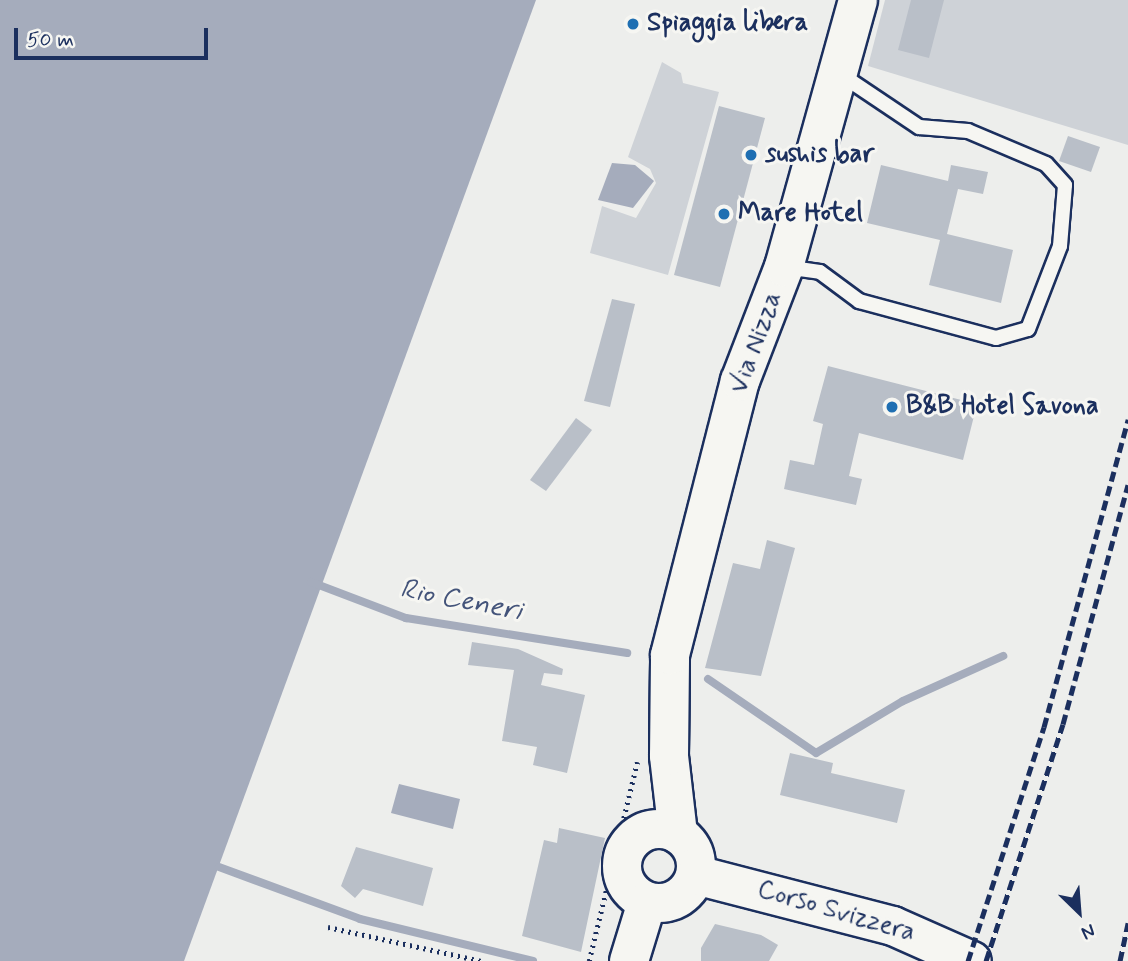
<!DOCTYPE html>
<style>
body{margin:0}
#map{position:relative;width:1128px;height:961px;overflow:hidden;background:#edeeec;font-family:Mynerve,sans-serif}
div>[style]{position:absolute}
.green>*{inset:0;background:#ced2d7}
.water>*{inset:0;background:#a5acbc}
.stream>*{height:8px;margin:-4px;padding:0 4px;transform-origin:4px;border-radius:4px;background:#a5acbc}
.building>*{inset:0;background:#b9bfc8}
.path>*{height:4.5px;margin-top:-2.25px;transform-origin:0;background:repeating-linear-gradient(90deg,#1b2f5e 0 2px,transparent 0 7px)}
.roads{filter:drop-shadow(2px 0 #1b2f5e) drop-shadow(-2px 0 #1b2f5e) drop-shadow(0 2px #1b2f5e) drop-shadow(0 -2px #1b2f5e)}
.lane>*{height:14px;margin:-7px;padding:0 7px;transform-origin:7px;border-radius:7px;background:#f6f6f2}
.primary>*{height:38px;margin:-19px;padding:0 19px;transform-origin:19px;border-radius:19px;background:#f6f6f2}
.primary>.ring{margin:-19px;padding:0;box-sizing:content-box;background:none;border:38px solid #f6f6f2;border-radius:50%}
.rail>*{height:5px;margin-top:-2.5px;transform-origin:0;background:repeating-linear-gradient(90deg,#1b2f5e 0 10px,transparent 0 15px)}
.dots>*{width:19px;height:19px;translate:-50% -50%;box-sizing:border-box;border:4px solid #f6f6f2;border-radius:50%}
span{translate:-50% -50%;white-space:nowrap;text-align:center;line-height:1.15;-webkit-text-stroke:6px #f6f6f2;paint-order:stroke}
.poi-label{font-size:26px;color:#1b2f5e;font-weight:700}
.left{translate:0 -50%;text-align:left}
.street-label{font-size:26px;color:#1b2f5e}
.water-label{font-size:28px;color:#44547a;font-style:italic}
.north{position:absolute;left:1044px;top:877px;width:70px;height:70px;-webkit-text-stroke:5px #f6f6f2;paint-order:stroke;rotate:155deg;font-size:19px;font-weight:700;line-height:28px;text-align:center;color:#1b2f5e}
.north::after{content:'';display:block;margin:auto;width:24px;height:32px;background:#1b2f5e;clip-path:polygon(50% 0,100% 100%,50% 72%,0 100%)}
.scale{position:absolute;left:14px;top:28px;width:194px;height:32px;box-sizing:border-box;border:4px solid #1b2f5e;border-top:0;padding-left:9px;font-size:21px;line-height:24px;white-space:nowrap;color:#1b2f5e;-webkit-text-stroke:5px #f6f6f2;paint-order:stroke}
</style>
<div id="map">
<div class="green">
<i style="clip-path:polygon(885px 0,1128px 0,1128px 145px,868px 66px)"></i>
<i style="clip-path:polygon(662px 62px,681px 73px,683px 83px,719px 92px,668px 275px,590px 253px,602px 206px,636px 218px,656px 183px,650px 169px,628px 157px)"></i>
</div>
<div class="water">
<i style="clip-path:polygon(0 0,536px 0,184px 961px,0 961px)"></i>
<i style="clip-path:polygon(612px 163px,635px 165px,654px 181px,633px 208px,598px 200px)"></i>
<i style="clip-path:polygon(399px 784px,460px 799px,453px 829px,391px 813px)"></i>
</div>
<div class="stream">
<i style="left:311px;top:582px;width:102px;rotate:20.8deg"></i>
<i style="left:406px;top:618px;width:224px;rotate:9deg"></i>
<i style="left:708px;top:679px;width:131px;rotate:34.4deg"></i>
<i style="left:816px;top:753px;width:101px;rotate:-30.9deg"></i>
<i style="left:903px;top:701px;width:110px;rotate:-24.2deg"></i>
<i style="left:219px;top:867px;width:150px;rotate:20.2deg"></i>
<i style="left:360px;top:919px;width:178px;rotate:13.6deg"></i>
</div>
<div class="building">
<i style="clip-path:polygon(911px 0,944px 0,929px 58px,898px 50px)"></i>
<i style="clip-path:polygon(719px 106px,765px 118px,720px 287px,674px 275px)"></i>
<i style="clip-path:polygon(1068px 136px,1100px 147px,1091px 172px,1059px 161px)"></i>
<i style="clip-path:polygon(881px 165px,948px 181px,951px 165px,988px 172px,983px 194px,958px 189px,947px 234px,1013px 250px,1001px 303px,929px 285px,940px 240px,867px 223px)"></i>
<i style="clip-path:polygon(612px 299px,635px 304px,610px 407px,584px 401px)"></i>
<i style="clip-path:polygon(828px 366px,977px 404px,963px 460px,859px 433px,849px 476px,862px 479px,856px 505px,784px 489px,790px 460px,814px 465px,823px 424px,813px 421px)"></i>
<i style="clip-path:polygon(576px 418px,592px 430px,546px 491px,530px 480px)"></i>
<i style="clip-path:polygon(767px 540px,795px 548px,761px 676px,705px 668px,733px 563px,760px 569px)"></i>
<i style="clip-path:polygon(472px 642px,518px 649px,563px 669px,562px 675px,544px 673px,541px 685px,585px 695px,567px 773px,533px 765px,537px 747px,502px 741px,514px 670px,468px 665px)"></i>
<i style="clip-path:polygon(790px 753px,833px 763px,831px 773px,905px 790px,897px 823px,780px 795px)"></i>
<i style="clip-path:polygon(559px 828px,605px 838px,581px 952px,522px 936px,544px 840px,557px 843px)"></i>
<i style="clip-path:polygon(356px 847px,433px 868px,423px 906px,363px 889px,355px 898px,341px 886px)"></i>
<i style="clip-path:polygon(715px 924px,761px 935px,778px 945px,769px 961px,701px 961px,701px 948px)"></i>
</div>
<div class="path">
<i style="left:328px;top:927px;width:157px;rotate:12.5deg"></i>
<i style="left:589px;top:961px;width:205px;rotate:-76.4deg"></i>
</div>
<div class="roads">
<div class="lane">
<i style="left:785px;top:267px;width:35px;rotate:8deg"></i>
<i style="left:820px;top:272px;width:49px;rotate:36.6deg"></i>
<i style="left:859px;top:301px;width:142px;rotate:15.1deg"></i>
<i style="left:996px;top:338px;width:33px;rotate:-16deg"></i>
<i style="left:1028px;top:329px;width:89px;rotate:-68.9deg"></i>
<i style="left:1060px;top:246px;width:61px;rotate:-85.3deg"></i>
<i style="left:1065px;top:185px;width:28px;rotate:-132deg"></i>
<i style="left:1046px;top:164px;width:85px;rotate:-157.1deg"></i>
<i style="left:968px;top:131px;width:49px;rotate:-175.3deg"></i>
<i style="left:919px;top:127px;width:95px;rotate:-146.1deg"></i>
</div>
<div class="primary">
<i class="ring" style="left:622px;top:829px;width:36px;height:36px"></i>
<i style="left:678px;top:834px;width:79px;rotate:-96.6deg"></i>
<i style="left:669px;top:756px;width:101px;rotate:-89.4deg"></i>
<i style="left:670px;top:655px;width:283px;rotate:-75.7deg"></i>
<i style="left:740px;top:381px;width:122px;rotate:-68.9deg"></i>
<i style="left:784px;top:267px;width:277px;rotate:-74.5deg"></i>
<i style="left:696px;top:875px;width:203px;rotate:14.5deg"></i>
<i style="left:893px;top:926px;width:86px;rotate:23.9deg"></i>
<i style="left:629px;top:961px;width:62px;rotate:-73deg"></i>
</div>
</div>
<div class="rail">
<i style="left:968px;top:961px;width:246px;rotate:-72deg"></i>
<i style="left:1044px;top:727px;width:319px;rotate:-74.7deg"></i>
<i style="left:986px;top:961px;width:249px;rotate:-72deg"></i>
<i style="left:1063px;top:724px;width:248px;rotate:-74.8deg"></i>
<i style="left:1120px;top:961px;width:39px;rotate:-78deg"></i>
</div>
<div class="dots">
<i style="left:633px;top:24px;background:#1f6fb2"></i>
<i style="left:751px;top:155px;background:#1f6fb2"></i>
<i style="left:724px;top:214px;background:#1f6fb2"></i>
<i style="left:892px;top:407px;background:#1f6fb2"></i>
</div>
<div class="poi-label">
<span class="left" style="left:647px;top:24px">Spiaggia libera</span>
<span class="left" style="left:765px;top:155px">sushis bar</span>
<span class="left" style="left:738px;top:214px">Mare Hotel</span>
<span class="left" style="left:906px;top:407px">B&amp;B Hotel Savona</span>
</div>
<div class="street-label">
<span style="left:757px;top:343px;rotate:-70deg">Via Nizza</span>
<span style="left:836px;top:912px;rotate:16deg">Corso Svizzera</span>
</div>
<div class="water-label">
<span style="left:461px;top:601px;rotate:11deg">Rio Ceneri</span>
</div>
<div class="north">N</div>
<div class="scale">50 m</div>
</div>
